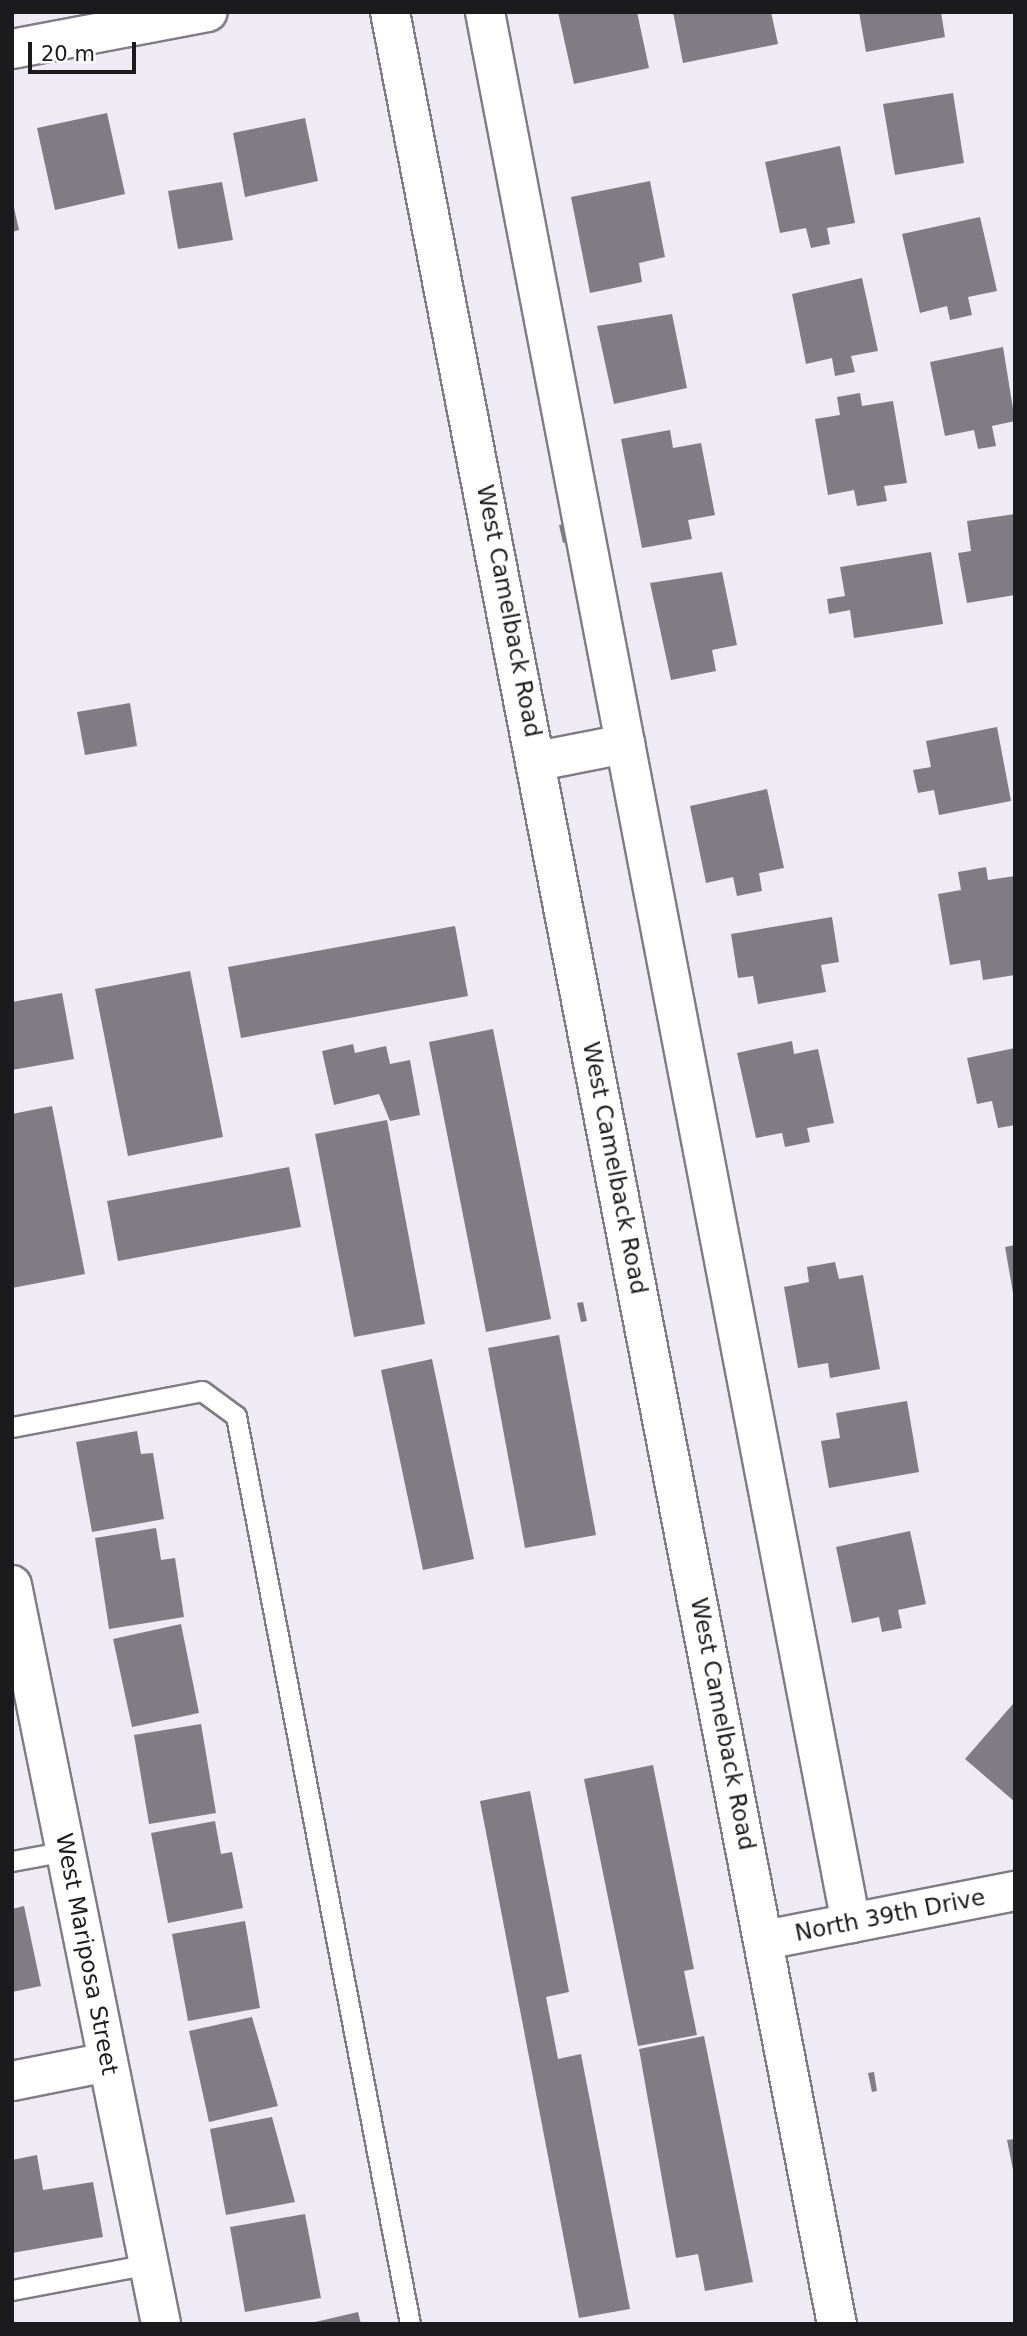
<!DOCTYPE html>
<style>
body{margin:0}
#map{position:relative;width:1027px;height:2336px;overflow:hidden;background:#efebf4;font-family:"DejaVu Sans",sans-serif}
div>[style]{position:absolute}
.building>*{inset:0;background:#7f7c84}
.roads{filter:drop-shadow(2px 0 #807c85) drop-shadow(-2px 0 #807c85) drop-shadow(0 2px #807c85) drop-shadow(0 -2px #807c85)}
.lane>*{height:19px;margin:-9.5px;padding:0 9.5px;transform-origin:9.5px;border-radius:9.5px;background:#fff}
.street>*{height:38px;margin:-19px;padding:0 19px;transform-origin:19px;border-radius:19px;background:#fff}
.primary>*{height:38px;margin:-19px;padding:0 19px;transform-origin:19px;border-radius:19px;background:#fff}
span{translate:-50% -50%;white-space:nowrap;text-align:center;line-height:1.15;-webkit-text-stroke:7px #fff;paint-order:stroke}
.street-label{font-size:23px;color:#1b1a1d}
.frame{position:absolute;inset:0;border:14px solid #1b1a1d;pointer-events:none}
.scale{position:absolute;left:28px;top:42px;width:108px;height:32px;box-sizing:border-box;border:4px solid #1b1a1d;border-top:0;padding-left:9px;font-size:21px;line-height:24px;white-space:nowrap;color:#1b1a1d;-webkit-text-stroke:5px #fff;paint-order:stroke}
</style>
<div id="map">
<div class="building">
<i style="clip-path:polygon(558px 12px,637px 12px,649px 68px,574px 84px)"></i>
<i style="clip-path:polygon(673px 12px,771px 12px,778px 44px,683px 63px)"></i>
<i style="clip-path:polygon(859px 12px,941px 12px,945px 37px,866px 52px)"></i>
<i style="clip-path:polygon(953px 93px,964px 163px,895px 175px,883px 104px)"></i>
<i style="clip-path:polygon(107px 113px,125px 194px,55px 210px,37px 128px)"></i>
<i style="clip-path:polygon(305px 118px,318px 181px,245px 197px,233px 133px)"></i>
<i style="clip-path:polygon(840px 146px,855px 223px,827px 228px,830px 244px,811px 248px,806px 228px,780px 233px,765px 162px)"></i>
<i style="clip-path:polygon(650px 181px,665px 257px,639px 263px,642px 282px,590px 293px,571px 197px)"></i>
<i style="clip-path:polygon(222px 182px,233px 240px,178px 249px,168px 191px)"></i>
<i style="clip-path:polygon(12px 199px,19px 230px,12px 232px)"></i>
<i style="clip-path:polygon(980px 217px,997px 291px,968px 297px,972px 315px,950px 320px,947px 306px,920px 313px,902px 234px)"></i>
<i style="clip-path:polygon(862px 278px,878px 351px,851px 356px,855px 372px,835px 376px,832px 358px,806px 364px,792px 294px)"></i>
<i style="clip-path:polygon(672px 314px,687px 388px,614px 404px,597px 326px)"></i>
<i style="clip-path:polygon(1003px 347px,1015px 421px,992px 426px,996px 446px,978px 449px,974px 430px,945px 436px,930px 362px)"></i>
<i style="clip-path:polygon(860px 393px,862px 406px,893px 401px,907px 483px,884px 486px,887px 501px,857px 506px,854px 490px,828px 495px,815px 419px,840px 415px,837px 397px)"></i>
<i style="clip-path:polygon(670px 430px,673px 448px,701px 443px,715px 515px,688px 520px,692px 539px,642px 548px,621px 439px)"></i>
<i style="clip-path:polygon(1015px 514px,1015px 595px,967px 603px,958px 553px,971px 551px,967px 521px)"></i>
<i style="clip-path:polygon(564px 524px,568px 542px,563px 543px,559px 525px)"></i>
<i style="clip-path:polygon(931px 552px,943px 624px,854px 638px,850px 610px,829px 614px,827px 599px,845px 596px,840px 567px)"></i>
<i style="clip-path:polygon(722px 572px,737px 645px,712px 650px,716px 671px,671px 680px,650px 583px)"></i>
<i style="clip-path:polygon(130px 703px,137px 746px,85px 755px,77px 712px)"></i>
<i style="clip-path:polygon(997px 727px,1011px 801px,939px 815px,934px 790px,918px 793px,913px 770px,931px 767px,926px 741px)"></i>
<i style="clip-path:polygon(767px 789px,784px 868px,759px 873px,762px 891px,737px 896px,733px 877px,706px 883px,690px 806px)"></i>
<i style="clip-path:polygon(986px 867px,988px 880px,1015px 876px,1015px 975px,983px 980px,980px 960px,950px 965px,938px 894px,961px 890px,958px 872px)"></i>
<i style="clip-path:polygon(832px 917px,839px 962px,821px 965px,826px 992px,758px 1004px,753px 976px,738px 978px,731px 934px)"></i>
<i style="clip-path:polygon(455px 926px,468px 996px,241px 1038px,228px 967px)"></i>
<i style="clip-path:polygon(190px 971px,223px 1137px,128px 1156px,95px 989px)"></i>
<i style="clip-path:polygon(62px 993px,74px 1059px,12px 1070px,12px 1002px)"></i>
<i style="clip-path:polygon(493px 1029px,551px 1319px,486px 1332px,429px 1042px)"></i>
<i style="clip-path:polygon(792px 1041px,794px 1054px,818px 1049px,834px 1123px,807px 1128px,810px 1142px,785px 1147px,782px 1133px,756px 1138px,737px 1053px)"></i>
<i style="clip-path:polygon(353px 1044px,355px 1053px,386px 1046px,390px 1064px,410px 1060px,420px 1115px,390px 1121px,379px 1094px,334px 1105px,322px 1051px)"></i>
<i style="clip-path:polygon(1015px 1048px,1015px 1125px,998px 1128px,992px 1101px,977px 1104px,967px 1058px)"></i>
<i style="clip-path:polygon(52px 1106px,85px 1274px,12px 1288px,12px 1114px)"></i>
<i style="clip-path:polygon(387px 1120px,425px 1324px,354px 1337px,315px 1134px)"></i>
<i style="clip-path:polygon(289px 1167px,301px 1227px,118px 1261px,107px 1201px)"></i>
<i style="clip-path:polygon(1015px 1245px,1015px 1293px,1013px 1293px,1005px 1247px)"></i>
<i style="clip-path:polygon(835px 1262px,839px 1279px,863px 1275px,880px 1369px,830px 1378px,828px 1363px,798px 1368px,784px 1287px,809px 1282px,807px 1267px)"></i>
<i style="clip-path:polygon(583px 1302px,587px 1321px,581px 1322px,577px 1303px)"></i>
<i style="clip-path:polygon(559px 1335px,596px 1535px,525px 1548px,488px 1348px)"></i>
<i style="clip-path:polygon(432px 1359px,474px 1559px,423px 1570px,381px 1370px)"></i>
<i style="clip-path:polygon(907px 1401px,919px 1472px,829px 1488px,821px 1441px,840px 1438px,836px 1413px)"></i>
<i style="clip-path:polygon(137px 1431px,141px 1454px,153px 1453px,164px 1519px,92px 1532px,76px 1442px)"></i>
<i style="clip-path:polygon(156px 1528px,161px 1560px,175px 1558px,184px 1617px,109px 1629px,95px 1538px)"></i>
<i style="clip-path:polygon(910px 1531px,926px 1604px,898px 1610px,902px 1628px,882px 1632px,879px 1617px,852px 1623px,836px 1547px)"></i>
<i style="clip-path:polygon(181px 1624px,199px 1713px,132px 1727px,113px 1639px)"></i>
<i style="clip-path:polygon(1013px 1704px,1015px 1705px,1015px 1802px,965px 1759px)"></i>
<i style="clip-path:polygon(201px 1724px,216px 1813px,149px 1824px,134px 1735px)"></i>
<i style="clip-path:polygon(653px 1765px,694px 1969px,684px 1971px,697px 2035px,638px 2046px,584px 1779px)"></i>
<i style="clip-path:polygon(530px 1791px,569px 1992px,546px 1997px,558px 2059px,581px 2054px,630px 2309px,579px 2318px,480px 1801px)"></i>
<i style="clip-path:polygon(215px 1821px,221px 1854px,232px 1852px,243px 1908px,168px 1923px,151px 1833px)"></i>
<i style="clip-path:polygon(24px 1906px,41px 1986px,12px 1992px,12px 1909px)"></i>
<i style="clip-path:polygon(245px 1921px,260px 2008px,188px 2021px,172px 1934px)"></i>
<i style="clip-path:polygon(252px 2017px,278px 2106px,209px 2122px,189px 2031px)"></i>
<i style="clip-path:polygon(704px 2036px,753px 2282px,705px 2291px,698px 2254px,676px 2258px,639px 2049px)"></i>
<i style="clip-path:polygon(874px 2072px,877px 2091px,872px 2092px,868px 2073px)"></i>
<i style="clip-path:polygon(272px 2117px,295px 2202px,226px 2215px,210px 2129px)"></i>
<i style="clip-path:polygon(1015px 2139px,1015px 2175px,1014px 2175px,1007px 2140px)"></i>
<i style="clip-path:polygon(37px 2155px,43px 2190px,93px 2182px,103px 2237px,12px 2253px,12px 2160px)"></i>
<i style="clip-path:polygon(305px 2214px,321px 2298px,245px 2312px,230px 2227px)"></i>
<i style="clip-path:polygon(358px 2312px,361px 2324px,311px 2324px,311px 2323px)"></i>
</div>
<div class="roads">
<div class="lane">
<i style="left:12px;top:1427px;width:193px;rotate:-10.7deg"></i>
<i style="left:202px;top:1391px;width:42px;rotate:36.3deg"></i>
<i style="left:236px;top:1416px;width:925px;rotate:79.15deg"></i>
<i style="left:12px;top:1861px;width:55px;rotate:-10.5deg"></i>
<i style="left:12px;top:2290px;width:139px;rotate:-10.7deg"></i>
</div>
<div class="street">
<i style="left:485px;top:12px;width:1946px;rotate:79.16deg"></i>
<i style="left:12px;top:49px;width:199px;rotate:-10.7deg"></i>
<i style="left:538px;top:761px;width:89px;rotate:-11.1deg"></i>
<i style="left:12px;top:1585px;width:754px;rotate:78.6deg"></i>
<i style="left:765px;top:1940px;width:255px;rotate:-11.1deg"></i>
<i style="left:12px;top:2081px;width:98px;rotate:-11.2deg"></i>
</div>
<div class="primary">
<i style="left:390px;top:12px;width:2355px;rotate:79.06deg"></i>
</div>
</div>
<div class="street-label">
<span style="left:509px;top:611px;rotate:79deg">West Camelback Road</span>
<span style="left:615px;top:1168px;rotate:79deg">West Camelback Road</span>
<span style="left:723px;top:1724px;rotate:79deg">West Camelback Road</span>
<span style="left:890px;top:1915px;rotate:-11deg">North 39th Drive</span>
<span style="left:87px;top:1954px;rotate:79deg">West Mariposa Street</span>
</div>
<div class="frame"></div>
<div class="scale">20 m</div>
</div>
